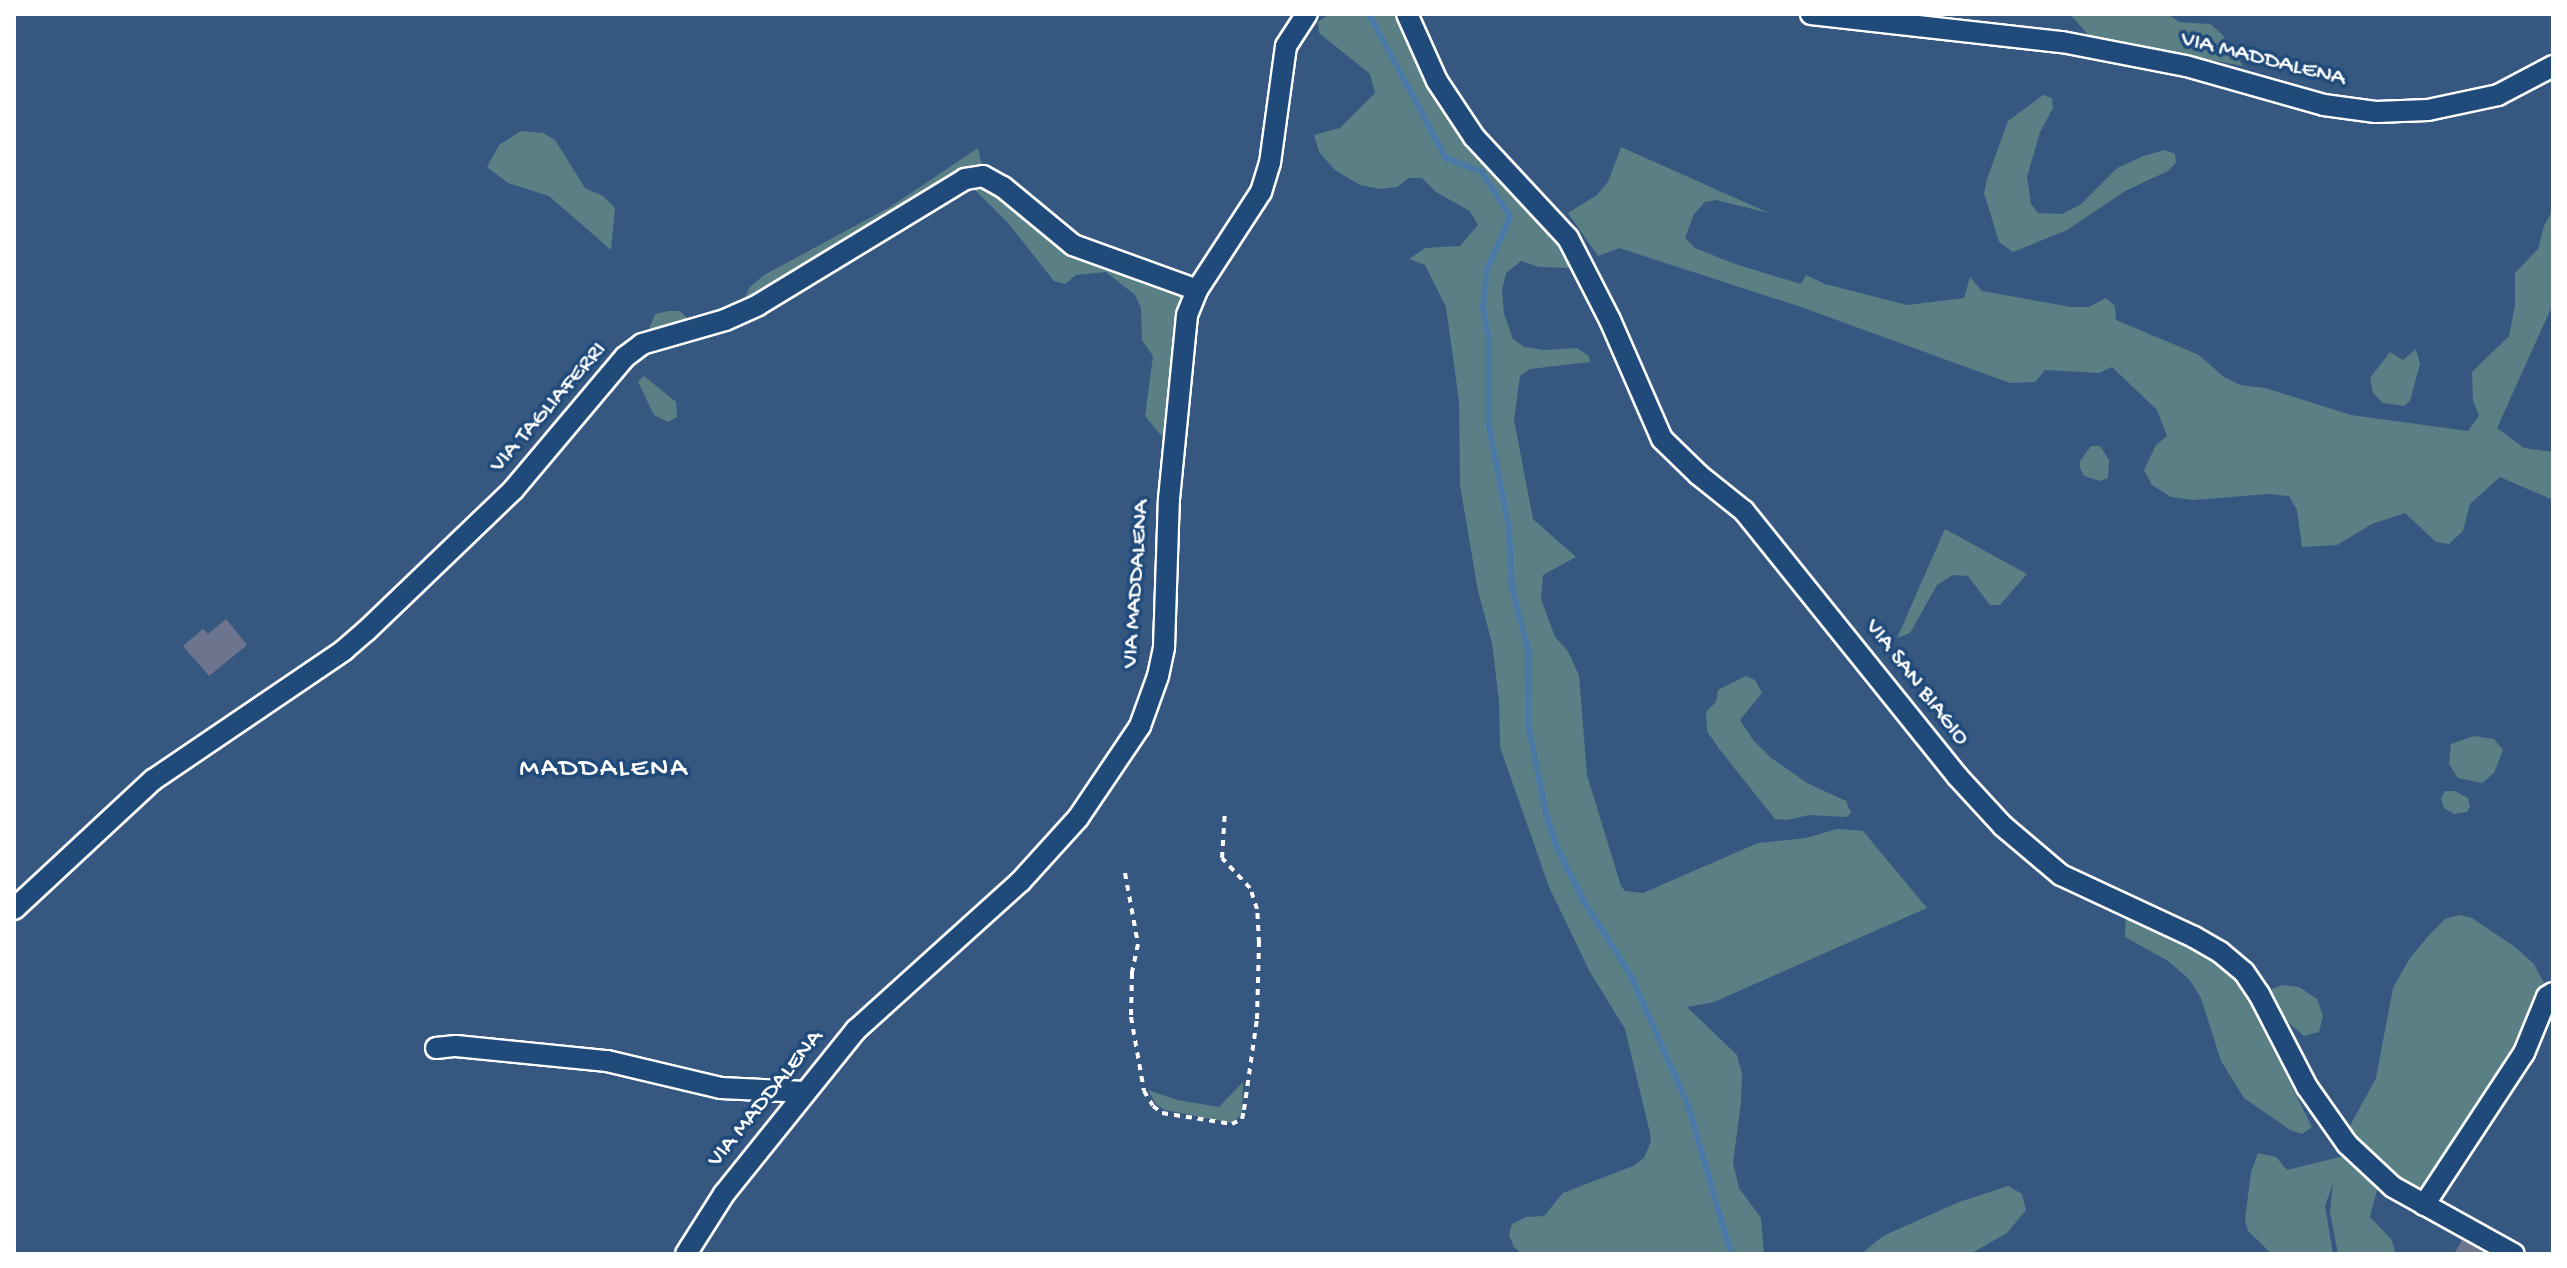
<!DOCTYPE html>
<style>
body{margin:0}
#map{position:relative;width:2567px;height:1268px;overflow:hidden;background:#365780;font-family:"Gochi Hand",sans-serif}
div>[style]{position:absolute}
.green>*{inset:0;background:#5a8085}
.stream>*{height:6px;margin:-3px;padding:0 3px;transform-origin:3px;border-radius:3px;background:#4b79a7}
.building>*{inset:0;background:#6d758e}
.path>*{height:4px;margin-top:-2px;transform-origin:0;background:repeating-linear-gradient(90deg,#fff 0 6px,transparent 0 12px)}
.roads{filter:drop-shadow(2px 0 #fff) drop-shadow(-2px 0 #fff) drop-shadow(0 2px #fff) drop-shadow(0 -2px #fff)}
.minor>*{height:20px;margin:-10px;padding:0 10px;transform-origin:10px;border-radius:10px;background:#1f4a7a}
span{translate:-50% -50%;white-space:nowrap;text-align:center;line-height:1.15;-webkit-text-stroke:7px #1f4a7a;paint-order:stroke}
.street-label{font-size:24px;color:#fff}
.quarter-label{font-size:28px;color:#fff;letter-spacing:2px}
.frame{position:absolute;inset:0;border:16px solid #fff;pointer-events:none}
</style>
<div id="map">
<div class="green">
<i style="clip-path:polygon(1330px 14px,1405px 14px,1434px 82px,1580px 263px,1569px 268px,1539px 267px,1521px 261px,1506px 273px,1502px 290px,1504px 314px,1513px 339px,1524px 347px,1544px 350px,1577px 348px,1589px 356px,1590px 362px,1530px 369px,1520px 376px,1514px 420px,1533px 519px,1576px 557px,1543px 575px,1541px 599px,1555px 637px,1567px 650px,1579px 675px,1587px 775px,1621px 886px,1625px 891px,1643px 893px,1758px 843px,1806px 838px,1837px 829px,1863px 831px,1927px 908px,1714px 1002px,1687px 1007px,1737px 1055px,1742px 1074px,1741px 1102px,1733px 1163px,1739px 1188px,1761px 1218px,1764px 1254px,1522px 1254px,1514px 1247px,1509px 1235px,1512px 1224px,1526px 1217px,1544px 1216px,1563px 1193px,1633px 1166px,1644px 1158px,1651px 1141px,1649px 1129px,1625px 1029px,1590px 972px,1549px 887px,1500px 747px,1499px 701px,1492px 643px,1478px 591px,1460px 485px,1459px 401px,1446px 307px,1425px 265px,1409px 259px,1425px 248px,1460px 246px,1478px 225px,1470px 211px,1436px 192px,1422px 178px,1409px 178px,1397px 187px,1380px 189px,1360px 185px,1335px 170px,1319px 152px,1314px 135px,1340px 128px,1375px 93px,1370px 74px,1319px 33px,1318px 22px)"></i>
<i style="clip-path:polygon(2070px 14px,2168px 14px,2179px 22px,2210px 24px,2222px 34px,2243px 66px,2091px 38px)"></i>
<i style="clip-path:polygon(2043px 95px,2052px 98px,2053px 108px,2040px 132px,2027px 177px,2031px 204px,2038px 213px,2062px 214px,2080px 205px,2117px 168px,2143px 156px,2165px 150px,2175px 154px,2176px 163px,2168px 171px,2125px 191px,2067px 230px,2013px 252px,1999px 242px,1984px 193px,1987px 179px,2008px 121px)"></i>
<i style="clip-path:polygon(521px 131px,543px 133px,555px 140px,585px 188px,603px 196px,615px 208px,611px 250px,549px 196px,508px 183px,487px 167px,499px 145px)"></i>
<i style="clip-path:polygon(1621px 147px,1769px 213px,1716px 200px,1705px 202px,1694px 214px,1685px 238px,1695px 248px,1735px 264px,1801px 284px,1806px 275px,1825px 284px,1907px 305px,1964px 298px,1970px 277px,1982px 291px,2071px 307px,2089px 307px,2106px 298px,2115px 306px,2116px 320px,2199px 355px,2224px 377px,2240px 385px,2265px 388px,2351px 415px,2468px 431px,2479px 416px,2473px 400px,2472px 372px,2509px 336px,2515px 305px,2515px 273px,2538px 249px,2544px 226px,2553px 209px,2553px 304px,2497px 428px,2524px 448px,2553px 452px,2553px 500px,2500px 477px,2470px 504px,2463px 531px,2449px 544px,2436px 542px,2405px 513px,2372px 524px,2337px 545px,2302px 547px,2297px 510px,2289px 496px,2268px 494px,2193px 500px,2171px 497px,2152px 485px,2144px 470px,2156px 445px,2167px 436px,2157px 410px,2112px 367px,2099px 373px,2045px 370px,2035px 382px,2010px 383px,1801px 307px,1619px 248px,1598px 256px,1568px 213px,1597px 195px,1608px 182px)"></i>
<i style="clip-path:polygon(978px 148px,981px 162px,989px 167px,970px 169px,740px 308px,750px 287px,764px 275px,890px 207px)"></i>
<i style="clip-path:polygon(987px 180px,1073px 249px,1188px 289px,1170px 446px,1145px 416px,1153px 356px,1142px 340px,1141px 308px,1135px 295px,1106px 272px,1076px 275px,1065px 284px,1054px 281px,1008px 223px,971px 186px)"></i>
<i style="clip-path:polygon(669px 311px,680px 311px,692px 323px,646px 337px,655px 314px)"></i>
<i style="clip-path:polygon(2416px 349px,2420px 364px,2410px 401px,2404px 406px,2383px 403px,2373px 393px,2370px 378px,2390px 352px,2403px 360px)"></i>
<i style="clip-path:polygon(644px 376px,676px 402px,677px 417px,668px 422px,654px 415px,638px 382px)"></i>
<i style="clip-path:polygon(2091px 446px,2100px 446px,2109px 460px,2108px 478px,2100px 481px,2084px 476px,2080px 468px,2080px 461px)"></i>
<i style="clip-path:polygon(1945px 529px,2027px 574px,2000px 605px,1990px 605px,1968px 576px,1953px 575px,1937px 585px,1910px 633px,1897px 638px)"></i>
<i style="clip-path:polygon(1746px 676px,1755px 680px,1762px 693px,1740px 720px,1753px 740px,1770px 757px,1807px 783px,1846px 801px,1851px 813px,1846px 817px,1809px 815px,1787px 820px,1775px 819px,1720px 750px,1707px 731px,1706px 712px,1716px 702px,1718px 690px)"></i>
<i style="clip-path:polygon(2474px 736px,2494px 739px,2503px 750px,2494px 773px,2482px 783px,2458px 778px,2449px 764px,2451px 744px)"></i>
<i style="clip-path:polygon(2445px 791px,2455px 791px,2468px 798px,2470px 807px,2467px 812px,2454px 814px,2444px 808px,2441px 798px)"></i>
<i style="clip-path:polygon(2126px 912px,2190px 942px,2222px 965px,2244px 991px,2312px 1127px,2302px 1134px,2290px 1130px,2244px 1098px,2221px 1061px,2201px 998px,2189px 979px,2168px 961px,2125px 937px)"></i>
<i style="clip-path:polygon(2459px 915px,2472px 918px,2515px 947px,2534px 964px,2547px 989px,2536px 1020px,2428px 1195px,2373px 1159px,2345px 1135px,2376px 1078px,2393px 988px,2410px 958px,2430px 934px,2445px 919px)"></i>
<i style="clip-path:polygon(2282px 985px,2299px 987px,2317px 999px,2323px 1016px,2319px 1032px,2304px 1036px,2280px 1015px,2270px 990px)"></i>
<i style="clip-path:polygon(1243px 1082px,1242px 1114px,1232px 1123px,1165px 1110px,1156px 1104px,1148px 1090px,1177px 1100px,1219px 1107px)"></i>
<i style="clip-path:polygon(2258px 1153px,2276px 1157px,2287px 1170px,2344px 1156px,2378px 1186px,2370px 1217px,2391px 1239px,2396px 1254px,2338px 1254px,2330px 1212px,2333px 1183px,2325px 1206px,2333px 1254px,2272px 1254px,2248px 1231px,2245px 1220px,2251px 1172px)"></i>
<i style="clip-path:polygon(2008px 1186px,2022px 1194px,2026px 1210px,2007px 1233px,1970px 1254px,1861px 1254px,1883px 1236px,1959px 1202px)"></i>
</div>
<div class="stream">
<i style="left:1369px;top:14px;width:163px;rotate:61.9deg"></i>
<i style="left:1446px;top:158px;width:39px;rotate:21deg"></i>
<i style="left:1482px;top:172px;width:53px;rotate:58.1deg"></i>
<i style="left:1510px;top:217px;width:57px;rotate:113.9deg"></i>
<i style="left:1487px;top:269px;width:38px;rotate:96deg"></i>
<i style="left:1483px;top:307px;width:28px;rotate:80deg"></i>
<i style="left:1488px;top:335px;width:86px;rotate:90deg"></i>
<i style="left:1488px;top:421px;width:110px;rotate:79deg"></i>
<i style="left:1509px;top:529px;width:59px;rotate:87.1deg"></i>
<i style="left:1512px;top:588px;width:63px;rotate:75.3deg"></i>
<i style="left:1528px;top:649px;width:80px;rotate:89.3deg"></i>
<i style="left:1529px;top:729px;width:86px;rotate:78.6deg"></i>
<i style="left:1546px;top:813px;width:37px;rotate:73deg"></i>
<i style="left:1557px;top:848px;width:58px;rotate:63.4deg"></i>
<i style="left:1583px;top:900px;width:88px;rotate:57.6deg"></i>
<i style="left:1630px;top:974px;width:143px;rotate:66.1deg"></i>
<i style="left:1688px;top:1105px;width:155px;rotate:73.9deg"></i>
</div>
<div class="building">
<i style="clip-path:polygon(226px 619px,247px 645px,209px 676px,183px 646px,203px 629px,208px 634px)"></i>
<i style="clip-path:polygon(2462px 1240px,2487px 1254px,2454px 1254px)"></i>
</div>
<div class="path">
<i style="left:1125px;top:873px;width:72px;rotate:79.6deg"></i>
<i style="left:1138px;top:944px;width:30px;rotate:102deg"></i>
<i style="left:1132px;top:973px;width:44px;rotate:91.3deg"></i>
<i style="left:1131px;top:1017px;width:75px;rotate:80deg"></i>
<i style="left:1144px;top:1091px;width:17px;rotate:59deg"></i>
<i style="left:1153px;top:1106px;width:11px;rotate:38deg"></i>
<i style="left:1162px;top:1113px;width:71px;rotate:8.9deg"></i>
<i style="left:1232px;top:1124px;width:11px;rotate:-27deg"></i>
<i style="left:1242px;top:1119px;width:9px;rotate:-77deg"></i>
<i style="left:1244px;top:1110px;width:92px;rotate:-81.9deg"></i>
<i style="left:1257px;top:1019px;width:76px;rotate:-88.5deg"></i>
<i style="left:1259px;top:943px;width:34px;rotate:-93deg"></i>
<i style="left:1257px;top:909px;width:22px;rotate:-108deg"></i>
<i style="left:1250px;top:888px;width:41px;rotate:-133deg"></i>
<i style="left:1222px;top:858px;width:48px;rotate:-86.4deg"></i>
</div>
<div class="roads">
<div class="minor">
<i style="left:1407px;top:14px;width:73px;rotate:65.9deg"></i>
<i style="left:1437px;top:81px;width:67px;rotate:56.5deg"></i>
<i style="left:1474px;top:137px;width:138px;rotate:47.1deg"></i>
<i style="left:1568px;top:238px;width:92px;rotate:62.9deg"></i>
<i style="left:1610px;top:320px;width:130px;rotate:66.4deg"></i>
<i style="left:1662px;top:439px;width:52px;rotate:44.2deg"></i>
<i style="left:1699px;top:475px;width:58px;rotate:38.7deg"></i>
<i style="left:1744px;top:511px;width:340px;rotate:51.2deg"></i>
<i style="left:1957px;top:776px;width:68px;rotate:47.4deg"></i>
<i style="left:2003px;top:826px;width:76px;rotate:40.2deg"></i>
<i style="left:2061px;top:875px;width:147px;rotate:25deg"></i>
<i style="left:2194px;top:937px;width:30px;rotate:30deg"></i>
<i style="left:2220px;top:952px;width:31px;rotate:40deg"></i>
<i style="left:2244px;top:972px;width:27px;rotate:56deg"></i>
<i style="left:2259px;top:994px;width:105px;rotate:62.7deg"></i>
<i style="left:2307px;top:1087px;width:70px;rotate:54.9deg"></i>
<i style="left:2347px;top:1144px;width:63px;rotate:43.1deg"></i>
<i style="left:2393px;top:1187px;width:138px;rotate:29deg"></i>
<i style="left:1811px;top:14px;width:253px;rotate:6.4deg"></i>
<i style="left:2062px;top:42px;width:126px;rotate:11deg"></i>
<i style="left:2186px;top:66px;width:143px;rotate:15.8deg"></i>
<i style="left:2324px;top:105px;width:52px;rotate:7.7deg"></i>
<i style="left:2376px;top:112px;width:52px;rotate:-2.2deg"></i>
<i style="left:2428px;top:110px;width:72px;rotate:-12.1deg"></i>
<i style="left:2498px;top:95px;width:62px;rotate:-27.8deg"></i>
<i style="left:14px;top:909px;width:190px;rotate:-42.9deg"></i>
<i style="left:153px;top:780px;width:231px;rotate:-34.2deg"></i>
<i style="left:344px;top:650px;width:29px;rotate:-41deg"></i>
<i style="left:366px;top:631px;width:204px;rotate:-43.8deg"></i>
<i style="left:513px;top:490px;width:174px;rotate:-49.9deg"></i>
<i style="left:625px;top:357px;width:21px;rotate:-37deg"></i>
<i style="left:642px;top:344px;width:86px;rotate:-16.1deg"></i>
<i style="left:725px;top:320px;width:36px;rotate:-24deg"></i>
<i style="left:758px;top:305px;width:242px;rotate:-31.3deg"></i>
<i style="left:965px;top:179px;width:18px;rotate:-9deg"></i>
<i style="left:983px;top:176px;width:23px;rotate:29deg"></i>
<i style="left:1003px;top:187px;width:91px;rotate:39.6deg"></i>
<i style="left:1073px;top:245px;width:132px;rotate:19.9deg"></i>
<i style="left:436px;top:1048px;width:20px;rotate:-6deg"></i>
<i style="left:456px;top:1046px;width:152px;rotate:5.7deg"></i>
<i style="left:607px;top:1061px;width:117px;rotate:13.3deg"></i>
<i style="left:721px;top:1088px;width:84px;rotate:2.7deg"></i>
<i style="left:2424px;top:1205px;width:182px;rotate:-56.7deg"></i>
<i style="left:2524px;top:1053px;width:61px;rotate:-67.7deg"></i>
<i style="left:2547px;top:997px;width:7px;rotate:-34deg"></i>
<i style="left:686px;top:1254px;width:71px;rotate:-57.7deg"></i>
<i style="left:724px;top:1194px;width:211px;rotate:-51.2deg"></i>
<i style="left:856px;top:1030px;width:221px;rotate:-42.1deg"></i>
<i style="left:1020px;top:882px;width:86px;rotate:-47.8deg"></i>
<i style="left:1078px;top:818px;width:111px;rotate:-56deg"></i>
<i style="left:1140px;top:726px;width:53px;rotate:-70.2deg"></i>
<i style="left:1158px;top:676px;width:30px;rotate:-78deg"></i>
<i style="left:1164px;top:647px;width:148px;rotate:-88.1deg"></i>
<i style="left:1169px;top:499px;width:185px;rotate:-84.4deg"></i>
<i style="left:1187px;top:315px;width:27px;rotate:-68deg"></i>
<i style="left:1197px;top:290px;width:117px;rotate:-56.9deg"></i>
<i style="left:1261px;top:192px;width:30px;rotate:-73deg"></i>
<i style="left:1270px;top:163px;width:118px;rotate:-82.2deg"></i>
<i style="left:1286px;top:46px;width:38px;rotate:-57deg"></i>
</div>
</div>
<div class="street-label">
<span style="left:2263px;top:60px;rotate:14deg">VIA MADDALENA</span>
<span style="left:549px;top:408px;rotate:-49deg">VIA TAGLIAFERRI</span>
<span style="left:1137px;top:584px;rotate:-86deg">VIA MADDALENA</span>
<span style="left:1916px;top:683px;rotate:52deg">VIA SAN BIAGIO</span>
<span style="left:766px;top:1099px;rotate:-51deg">VIA MADDALENA</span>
</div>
<div class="quarter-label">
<span style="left:604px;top:770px">MADDALENA</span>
</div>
<div class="frame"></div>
</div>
